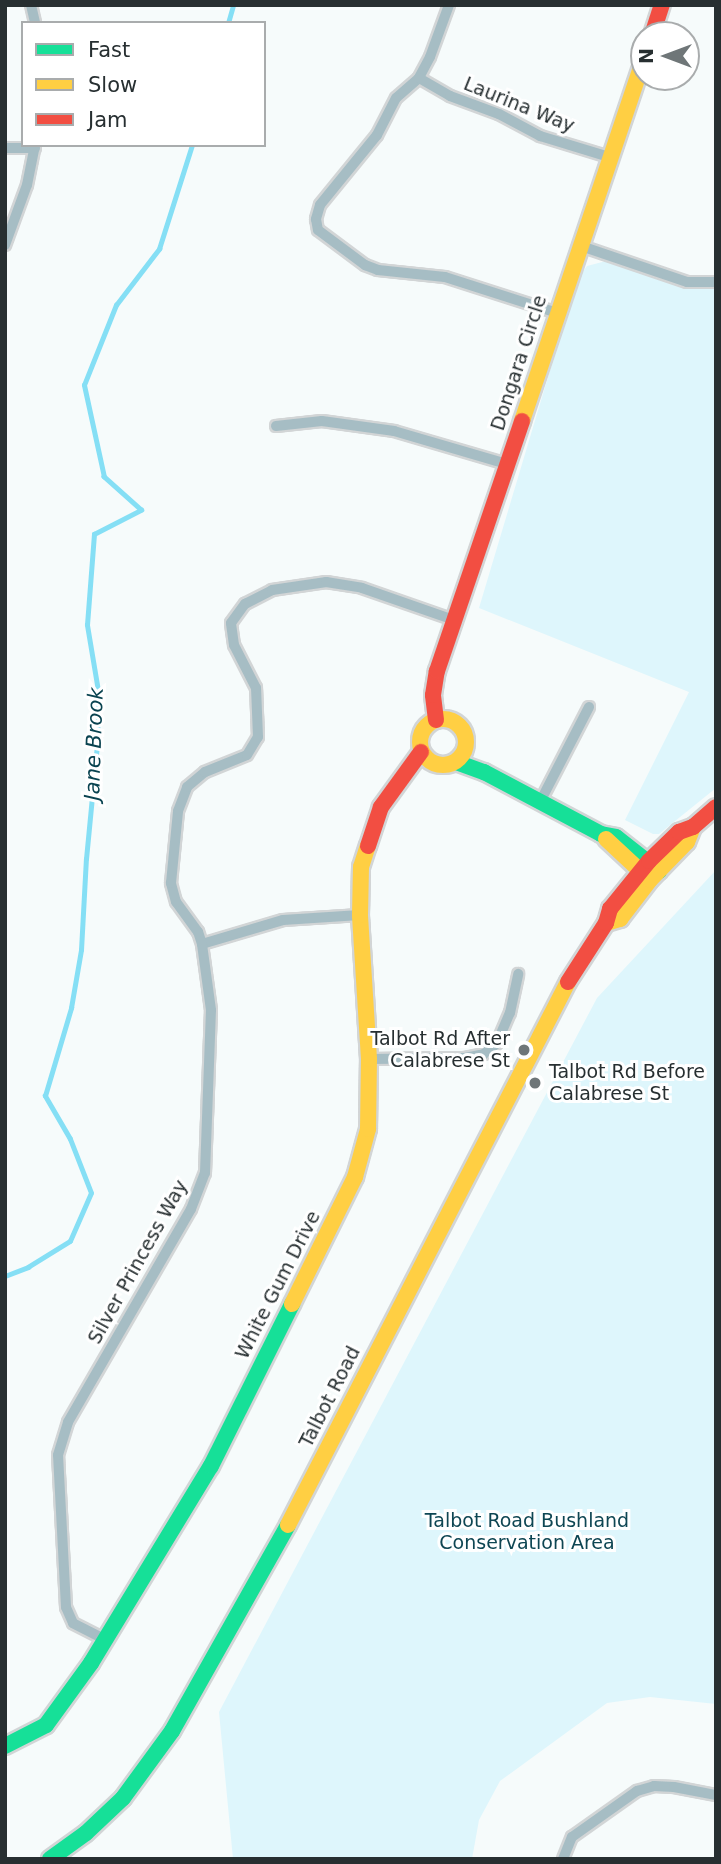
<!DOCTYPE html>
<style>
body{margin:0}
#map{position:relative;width:721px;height:1864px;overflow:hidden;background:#f6fbfb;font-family:"DejaVu Sans",sans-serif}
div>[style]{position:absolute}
.green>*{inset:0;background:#def6fc}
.stream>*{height:4.5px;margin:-2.25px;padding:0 2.25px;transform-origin:2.25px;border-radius:2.25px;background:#85dff5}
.roads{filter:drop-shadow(2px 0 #d2d5d6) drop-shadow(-2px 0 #d2d5d6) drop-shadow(0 2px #d2d5d6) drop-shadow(0 -2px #d2d5d6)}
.street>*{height:10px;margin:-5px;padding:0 5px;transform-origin:5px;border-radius:5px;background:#a6bdc4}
.fast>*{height:16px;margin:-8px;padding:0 8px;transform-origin:8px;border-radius:8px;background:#16e098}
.slow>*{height:16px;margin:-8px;padding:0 8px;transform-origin:8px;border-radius:8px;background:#ffcf43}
.slow>.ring{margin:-8px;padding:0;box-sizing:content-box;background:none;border:16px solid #ffcf43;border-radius:50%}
.jam>*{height:16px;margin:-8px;padding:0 8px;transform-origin:8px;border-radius:8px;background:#f24e42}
.dots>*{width:19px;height:19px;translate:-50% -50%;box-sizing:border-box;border:4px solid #fff;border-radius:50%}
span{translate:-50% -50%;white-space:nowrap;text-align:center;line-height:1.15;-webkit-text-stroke:6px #fff;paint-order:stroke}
.street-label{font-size:19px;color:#272f31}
.poi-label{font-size:19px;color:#272f31}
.right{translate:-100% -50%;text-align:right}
.left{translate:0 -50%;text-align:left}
.park-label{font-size:19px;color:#0e4653}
.water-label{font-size:21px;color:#094350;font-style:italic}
.frame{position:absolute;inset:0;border:7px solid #272f31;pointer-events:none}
.legend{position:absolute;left:21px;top:21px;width:245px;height:126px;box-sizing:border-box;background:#fff;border:2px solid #a9acad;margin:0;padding:9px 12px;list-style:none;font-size:21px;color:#272f31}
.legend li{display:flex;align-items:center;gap:14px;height:35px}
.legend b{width:35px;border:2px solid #a9acad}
.north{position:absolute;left:630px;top:21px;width:70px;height:70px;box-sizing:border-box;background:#fff;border:2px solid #a9acad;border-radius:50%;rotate:270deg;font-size:19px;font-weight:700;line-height:28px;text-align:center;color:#272f31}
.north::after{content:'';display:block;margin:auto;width:24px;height:32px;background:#6f7678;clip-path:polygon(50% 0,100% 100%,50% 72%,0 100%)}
</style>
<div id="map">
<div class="green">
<i style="clip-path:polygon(606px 261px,680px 287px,716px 287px,716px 788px,659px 834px,653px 834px,625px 820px,689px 692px,479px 608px,577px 280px,587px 266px)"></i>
<i style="clip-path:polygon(716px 870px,716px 1704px,650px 1697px,607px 1703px,500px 1781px,479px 1820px,472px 1859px,233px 1859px,219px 1712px,597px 998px)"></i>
</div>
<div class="stream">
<i style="left:228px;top:23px;width:19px;rotate:-74deg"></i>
<i style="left:5px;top:1276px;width:25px;rotate:-21deg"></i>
<i style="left:28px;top:1267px;width:49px;rotate:-31.8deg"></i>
<i style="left:70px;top:1241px;width:52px;rotate:-66.4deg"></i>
<i style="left:91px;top:1193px;width:58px;rotate:-111.3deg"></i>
<i style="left:70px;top:1139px;width:50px;rotate:-120.2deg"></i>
<i style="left:45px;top:1096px;width:92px;rotate:-73.5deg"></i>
<i style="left:71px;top:1008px;width:59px;rotate:-80.2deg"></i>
<i style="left:81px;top:950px;width:91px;rotate:-86.9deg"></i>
<i style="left:86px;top:859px;width:115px;rotate:-84.5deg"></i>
<i style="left:97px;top:745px;width:54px;rotate:-88.9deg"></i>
<i style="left:98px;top:691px;width:67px;rotate:-99.5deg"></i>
<i style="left:87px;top:625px;width:91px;rotate:-85.6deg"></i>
<i style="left:94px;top:534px;width:53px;rotate:-27.1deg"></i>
<i style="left:141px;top:510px;width:50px;rotate:-138.3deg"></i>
<i style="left:104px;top:477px;width:94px;rotate:-102.3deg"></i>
<i style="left:84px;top:385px;width:86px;rotate:-68.2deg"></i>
<i style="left:116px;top:305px;width:71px;rotate:-52.5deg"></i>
<i style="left:159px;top:249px;width:109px;rotate:-72.4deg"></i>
</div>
<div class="roads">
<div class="street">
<i style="left:31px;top:5px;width:18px;rotate:77deg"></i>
<i style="left:449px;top:5px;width:55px;rotate:110.1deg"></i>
<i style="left:430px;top:57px;width:24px;rotate:118deg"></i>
<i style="left:419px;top:78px;width:30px;rotate:139deg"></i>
<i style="left:396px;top:98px;width:42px;rotate:117.2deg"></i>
<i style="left:377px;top:135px;width:90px;rotate:129.2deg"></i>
<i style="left:320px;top:205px;width:15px;rotate:106deg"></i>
<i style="left:316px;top:219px;width:11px;rotate:80deg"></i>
<i style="left:318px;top:230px;width:59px;rotate:36.7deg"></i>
<i style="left:365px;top:265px;width:14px;rotate:21deg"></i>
<i style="left:378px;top:270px;width:67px;rotate:6deg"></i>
<i style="left:445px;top:277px;width:118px;rotate:17.8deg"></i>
<i style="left:419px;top:78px;width:36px;rotate:30deg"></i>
<i style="left:450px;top:96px;width:52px;rotate:20.2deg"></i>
<i style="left:499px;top:114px;width:47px;rotate:28.2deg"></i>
<i style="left:540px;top:136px;width:72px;rotate:16.9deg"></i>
<i style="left:5px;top:148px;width:30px"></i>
<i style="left:5px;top:245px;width:64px;rotate:-69.9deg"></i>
<i style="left:27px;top:185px;width:41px;rotate:-78.7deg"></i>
<i style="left:581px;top:246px;width:112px;rotate:18.8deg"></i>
<i style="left:687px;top:282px;width:29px"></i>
<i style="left:276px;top:426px;width:46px;rotate:-6.2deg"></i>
<i style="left:322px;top:421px;width:73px;rotate:7.9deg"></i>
<i style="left:394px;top:431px;width:118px;rotate:16.3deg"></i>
<i style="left:540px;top:802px;width:107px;rotate:-62.7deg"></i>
<i style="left:202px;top:944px;width:84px;rotate:-16.5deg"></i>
<i style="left:283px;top:920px;width:77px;rotate:-3.7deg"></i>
<i style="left:369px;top:1059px;width:96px;rotate:-0.6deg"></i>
<i style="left:465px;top:1058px;width:19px;rotate:-12deg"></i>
<i style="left:484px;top:1054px;width:17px;rotate:-40deg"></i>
<i style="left:497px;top:1043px;width:33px;rotate:-67deg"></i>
<i style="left:510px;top:1013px;width:40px;rotate:-78deg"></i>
<i style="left:106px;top:1640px;width:37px;rotate:-153deg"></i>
<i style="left:73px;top:1623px;width:17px;rotate:-114deg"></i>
<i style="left:66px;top:1607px;width:152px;rotate:-93deg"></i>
<i style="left:58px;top:1455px;width:34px;rotate:-73deg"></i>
<i style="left:68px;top:1422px;width:246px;rotate:-60deg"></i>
<i style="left:191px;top:1209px;width:39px;rotate:-69deg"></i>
<i style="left:205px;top:1173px;width:163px;rotate:-87.9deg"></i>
<i style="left:211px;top:1010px;width:67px;rotate:-97.8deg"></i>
<i style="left:202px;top:944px;width:13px;rotate:-108deg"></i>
<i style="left:198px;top:932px;width:37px;rotate:-126deg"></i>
<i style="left:176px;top:902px;width:20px;rotate:-105deg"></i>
<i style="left:171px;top:883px;width:72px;rotate:-84.4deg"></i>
<i style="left:178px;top:811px;width:26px;rotate:-69deg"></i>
<i style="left:187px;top:787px;width:23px;rotate:-40deg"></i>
<i style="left:205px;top:772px;width:45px;rotate:-22deg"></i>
<i style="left:247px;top:755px;width:21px;rotate:-59deg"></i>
<i style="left:258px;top:737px;width:49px;rotate:-92.3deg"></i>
<i style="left:256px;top:688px;width:48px;rotate:-117.1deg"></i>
<i style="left:234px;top:645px;width:22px;rotate:-98deg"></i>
<i style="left:231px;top:623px;width:24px;rotate:-54deg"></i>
<i style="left:245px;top:604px;width:30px;rotate:-27deg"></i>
<i style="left:272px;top:590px;width:55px;rotate:-8.4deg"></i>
<i style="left:326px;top:582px;width:36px;rotate:9deg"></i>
<i style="left:362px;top:588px;width:97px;rotate:19.2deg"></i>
<i style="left:563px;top:1859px;width:24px;rotate:-68deg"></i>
<i style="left:572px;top:1837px;width:80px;rotate:-35.3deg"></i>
<i style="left:637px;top:1791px;width:18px;rotate:-16deg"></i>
<i style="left:654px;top:1786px;width:20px;rotate:3deg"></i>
<i style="left:674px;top:1787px;width:43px;rotate:10.8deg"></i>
</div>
<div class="fast">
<i style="left:456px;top:762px;width:30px;rotate:20deg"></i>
<i style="left:484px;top:772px;width:132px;rotate:27.9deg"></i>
<i style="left:601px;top:834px;width:15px;rotate:11deg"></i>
<i style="left:616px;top:837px;width:55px;rotate:38.3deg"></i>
<i style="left:5px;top:1746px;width:46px;rotate:-27.1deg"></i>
<i style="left:46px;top:1725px;width:77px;rotate:-54deg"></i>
<i style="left:91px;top:1663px;width:231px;rotate:-58.7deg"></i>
<i style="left:211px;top:1466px;width:181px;rotate:-63.4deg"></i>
<i style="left:50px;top:1859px;width:44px;rotate:-35.8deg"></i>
<i style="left:86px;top:1833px;width:51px;rotate:-43.4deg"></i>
<i style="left:123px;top:1798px;width:83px;rotate:-53.8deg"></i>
<i style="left:172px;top:1731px;width:236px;rotate:-60.6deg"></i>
</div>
<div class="slow">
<i style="left:522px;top:421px;width:383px;rotate:-71.4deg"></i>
<i class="ring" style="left:420px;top:719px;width:30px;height:30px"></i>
<i style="left:606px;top:839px;width:57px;rotate:42.9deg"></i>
<i style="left:606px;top:923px;width:15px;rotate:-16deg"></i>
<i style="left:620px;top:919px;width:49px;rotate:-52.4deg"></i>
<i style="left:650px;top:880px;width:53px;rotate:-45.8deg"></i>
<i style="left:687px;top:842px;width:16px;rotate:-68deg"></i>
<i style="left:292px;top:1304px;width:142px;rotate:-63.6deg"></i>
<i style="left:355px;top:1177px;width:50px;rotate:-74.8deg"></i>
<i style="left:368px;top:1129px;width:70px;rotate:-89.2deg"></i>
<i style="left:369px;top:1059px;width:144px;rotate:-93.6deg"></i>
<i style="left:360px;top:915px;width:48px;rotate:-88.8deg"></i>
<i style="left:361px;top:867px;width:22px;rotate:-72deg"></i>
<i style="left:288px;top:1525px;width:611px;rotate:-62.72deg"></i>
</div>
<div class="jam">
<i style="left:652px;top:35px;width:32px;rotate:-72deg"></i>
<i style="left:436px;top:720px;width:25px;rotate:-97deg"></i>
<i style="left:433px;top:695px;width:24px;rotate:-81deg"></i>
<i style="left:437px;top:671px;width:264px;rotate:-71.2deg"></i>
<i style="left:368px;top:846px;width:41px;rotate:-71.6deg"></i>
<i style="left:381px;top:807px;width:68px;rotate:-54deg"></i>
<i style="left:568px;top:982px;width:70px;rotate:-57.2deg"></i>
<i style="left:606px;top:923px;width:15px;rotate:-74deg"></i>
<i style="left:610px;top:909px;width:62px;rotate:-50.9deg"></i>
<i style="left:649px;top:861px;width:42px;rotate:-44deg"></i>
<i style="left:679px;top:832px;width:15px;rotate:-20deg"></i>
<i style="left:693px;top:827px;width:30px;rotate:-41deg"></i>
</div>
</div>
<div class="dots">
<i style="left:524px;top:1050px;background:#6f7678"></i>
<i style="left:535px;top:1083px;background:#6f7678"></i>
</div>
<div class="street-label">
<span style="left:519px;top:105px;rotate:22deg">Laurina Way</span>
<span style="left:519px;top:363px;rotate:-72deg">Dongara Circle</span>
<span style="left:138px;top:1262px;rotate:-61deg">Silver Princess Way</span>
<span style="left:278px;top:1285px;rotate:-63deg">White Gum Drive</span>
<span style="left:330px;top:1397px;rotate:-63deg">Talbot Road</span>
</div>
<div class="poi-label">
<span class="right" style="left:510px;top:1050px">Talbot Rd After<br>Calabrese St</span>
<span class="left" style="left:549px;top:1083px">Talbot Rd Before<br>Calabrese St</span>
</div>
<div class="park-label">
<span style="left:527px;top:1532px">Talbot Road Bushland<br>Conservation Area</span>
</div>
<div class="water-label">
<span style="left:94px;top:744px;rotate:-88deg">Jane Brook</span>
</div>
<div class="frame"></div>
<ul class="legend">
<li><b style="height:9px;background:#16e098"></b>Fast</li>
<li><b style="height:9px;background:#ffcf43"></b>Slow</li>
<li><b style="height:9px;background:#f24e42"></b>Jam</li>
</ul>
<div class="north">N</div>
</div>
